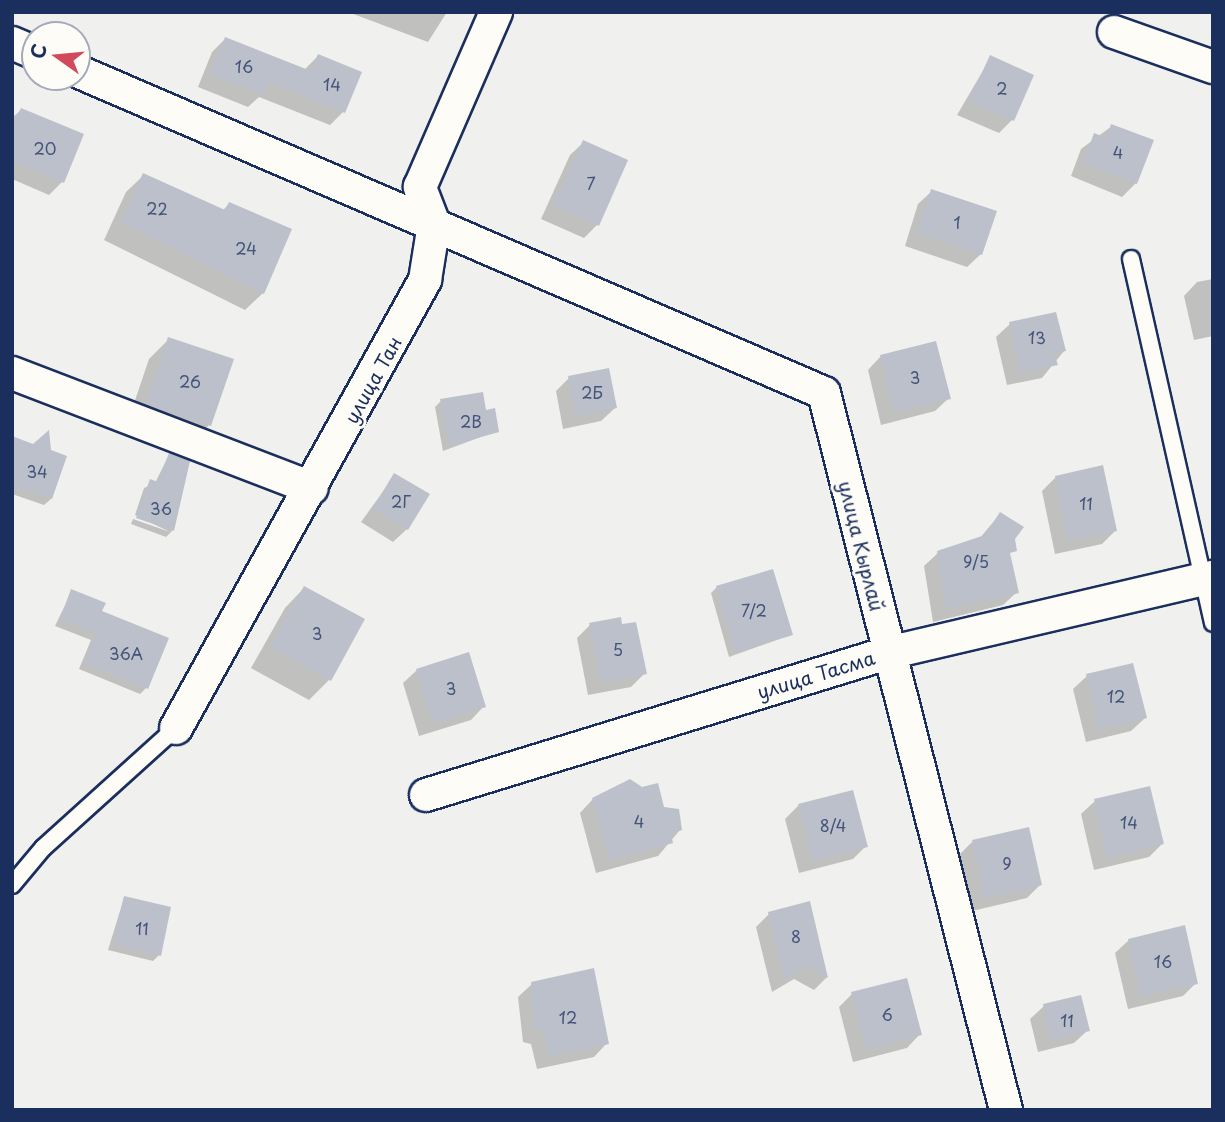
<!DOCTYPE html>
<meta charset="utf-8">
<style>
body{margin:0}
#map{position:relative;width:1225px;height:1122px;overflow:hidden;background:#f0f0ee;font-family:"Playpen Sans",sans-serif}
div>[style]{position:absolute}
.shadow>*{inset:0;background:#0003}
.building>*{inset:0;background:#bbc0ca}
.roads{filter:drop-shadow(2px 0 #1b2f5e) drop-shadow(-2px 0 #1b2f5e) drop-shadow(0 2px #1b2f5e) drop-shadow(0 -2px #1b2f5e)}
.lane>*{height:16px;margin:-8px;padding:0 8px;transform-origin:8px;border-radius:8px;background:#fdfcf7}
.street>*{height:32px;margin:-16px;padding:0 16px;transform-origin:16px;border-radius:16px;background:#fdfcf7}
span{translate:-50% -50%;white-space:nowrap;text-align:center;line-height:1.15;-webkit-text-stroke:6px #fdfcf7;paint-order:stroke}
.number-label{font-size:16px;color:#435379}
.number-label span{-webkit-text-stroke-width:0}
.street-label{font-size:19px;color:#1b2f5e}
.frame{position:absolute;inset:0;border:14px solid #1b2f5e;pointer-events:none}
.north{position:absolute;left:21px;top:21px;width:70px;height:70px;box-sizing:border-box;background:#fdfcf7;border:2px solid #a3aaba;border-radius:50%;rotate:285deg;font-size:19px;font-weight:700;line-height:28px;text-align:center;color:#1b2f5e}
.north::after{content:'';display:block;margin:auto;width:24px;height:32px;background:#d1495b;clip-path:polygon(50% 0,100% 100%,50% 72%,0 100%)}
</style>
<div id="map">
<div class="shadow">
<i style="clip-path:polygon(348px 12px,447px 12px,428px 42px)"></i>
<i style="clip-path:polygon(225px 39px,304px 70px,318px 56px,343px 112px,330px 125px,259px 97px,248px 107px,198px 87px,212px 52px)"></i>
<i style="clip-path:polygon(991px 57px,1012px 120px,999px 133px,957px 115px)"></i>
<i style="clip-path:polygon(21px 110px,62px 182px,49px 195px,12px 179px,12px 118px)"></i>
<i style="clip-path:polygon(1112px 126px,1136px 183px,1122px 197px,1071px 176px,1081px 149px)"></i>
<i style="clip-path:polygon(584px 142px,597px 225px,584px 238px,541px 219px,570px 155px)"></i>
<i style="clip-path:polygon(144px 175px,223px 210px,229px 204px,263px 293px,245px 310px,104px 240px,126px 192px)"></i>
<i style="clip-path:polygon(932px 191px,981px 254px,967px 267px,905px 246px,918px 204px)"></i>
<i style="clip-path:polygon(1213px 279px,1213px 336px,1194px 340px,1184px 296px,1197px 282px)"></i>
<i style="clip-path:polygon(1010px 324px,1064px 351px,1042px 378px,1007px 385px,996px 337px)"></i>
<i style="clip-path:polygon(169px 339px,209px 425px,190px 445px,127px 424px,149px 359px)"></i>
<i style="clip-path:polygon(881px 356px,949px 398px,935px 411px,881px 425px,868px 370px)"></i>
<i style="clip-path:polygon(569px 378px,615px 408px,601px 421px,563px 429px,556px 391px)"></i>
<i style="clip-path:polygon(441px 401px,485px 412px,497px 431px,443px 451px,435px 407px)"></i>
<i style="clip-path:polygon(12px 445px,51px 499px,44px 505px,12px 494px)"></i>
<i style="clip-path:polygon(169px 455px,188px 462px,172px 531px,166px 537px,131px 524px,133px 519px,170px 532px,135px 515px,144px 488px,155px 483px)"></i>
<i style="clip-path:polygon(395px 475px,407px 529px,393px 542px,361px 522px)"></i>
<i style="clip-path:polygon(1056px 477px,1115px 531px,1102px 544px,1055px 554px,1042px 491px)"></i>
<i style="clip-path:polygon(1000px 514px,1013px 539px,1009px 556px,1017px 592px,1003px 605px,933px 622px,924px 566px,938px 553px,979px 539px)"></i>
<i style="clip-path:polygon(717px 587px,791px 635px,729px 657px,711px 593px)"></i>
<i style="clip-path:polygon(304px 588px,329px 680px,309px 700px,251px 668px,285px 608px)"></i>
<i style="clip-path:polygon(72px 591px,100px 611px,146px 688px,140px 694px,79px 669px,91px 640px,55px 626px)"></i>
<i style="clip-path:polygon(590px 625px,620px 627px,645px 673px,631px 687px,588px 695px,577px 638px)"></i>
<i style="clip-path:polygon(417px 670px,484px 706px,471px 720px,419px 736px,403px 683px)"></i>
<i style="clip-path:polygon(1087px 676px,1145px 718px,1131px 731px,1086px 742px,1073px 689px)"></i>
<i style="clip-path:polygon(852px 792px,866px 846px,853px 859px,799px 873px,785px 819px,798px 806px)"></i>
<i style="clip-path:polygon(593px 799px,663px 809px,680px 830px,658px 856px,596px 873px,580px 813px)"></i>
<i style="clip-path:polygon(1095px 801px,1162px 844px,1149px 857px,1094px 870px,1081px 814px)"></i>
<i style="clip-path:polygon(972px 842px,1040px 885px,1027px 898px,972px 911px,959px 855px)"></i>
<i style="clip-path:polygon(124px 898px,159px 955px,153px 961px,108px 950px)"></i>
<i style="clip-path:polygon(808px 903px,827px 977px,814px 990px,794px 979px,772px 992px,756px 927px,769px 914px)"></i>
<i style="clip-path:polygon(1129px 940px,1196px 983px,1183px 996px,1128px 1009px,1115px 953px)"></i>
<i style="clip-path:polygon(532px 984px,607px 1043px,594px 1057px,537px 1069px,531px 1044px,523px 1042px,518px 997px)"></i>
<i style="clip-path:polygon(852px 994px,920px 1034px,907px 1048px,853px 1062px,839px 1007px)"></i>
<i style="clip-path:polygon(1044px 1006px,1088px 1030px,1074px 1043px,1038px 1052px,1030px 1019px)"></i>
</div>
<div class="building">
<i style="clip-path:polygon(225px 37px,311px 71px,318px 54px,362px 72px,345px 113px,268px 82px,263px 95px,210px 74px)"></i>
<i style="clip-path:polygon(990px 55px,1034px 75px,1014px 121px,969px 101px)"></i>
<i style="clip-path:polygon(21px 108px,84px 134px,64px 183px,12px 161px,12px 127px)"></i>
<i style="clip-path:polygon(1111px 124px,1154px 140px,1137px 184px,1083px 163px,1094px 133px,1107px 138px)"></i>
<i style="clip-path:polygon(583px 140px,628px 160px,599px 226px,553px 205px)"></i>
<i style="clip-path:polygon(143px 173px,225px 210px,229px 202px,292px 229px,264px 294px,121px 222px)"></i>
<i style="clip-path:polygon(931px 189px,997px 211px,982px 255px,917px 233px)"></i>
<i style="clip-path:polygon(1056px 312px,1066px 351px,1054px 353px,1058px 365px,1020px 373px,1009px 322px)"></i>
<i style="clip-path:polygon(168px 337px,234px 359px,211px 426px,146px 404px)"></i>
<i style="clip-path:polygon(936px 341px,951px 399px,894px 412px,880px 355px)"></i>
<i style="clip-path:polygon(609px 368px,617px 408px,576px 417px,568px 376px)"></i>
<i style="clip-path:polygon(483px 392px,486px 410px,495px 408px,499px 432px,449px 446px,440px 399px)"></i>
<i style="clip-path:polygon(49px 430px,51px 450px,67px 456px,52px 499px,12px 486px,12px 436px,33px 444px)"></i>
<i style="clip-path:polygon(169px 453px,190px 461px,174px 531px,136px 518px,150px 479px,158px 482px)"></i>
<i style="clip-path:polygon(1103px 465px,1117px 531px,1068px 541px,1055px 476px)"></i>
<i style="clip-path:polygon(394px 473px,430px 494px,408px 530px,373px 508px)"></i>
<i style="clip-path:polygon(1000px 512px,1024px 527px,1015px 539px,1017px 551px,1010px 553px,1019px 593px,946px 610px,937px 551px,985px 535px)"></i>
<i style="clip-path:polygon(773px 569px,793px 635px,735px 652px,716px 586px)"></i>
<i style="clip-path:polygon(304px 586px,365px 619px,331px 681px,270px 647px)"></i>
<i style="clip-path:polygon(71px 589px,106px 603px,102px 611px,169px 638px,148px 689px,84px 663px,96px 634px,60px 619px)"></i>
<i style="clip-path:polygon(621px 617px,622px 624px,636px 622px,647px 674px,601px 683px,589px 623px)"></i>
<i style="clip-path:polygon(469px 652px,486px 707px,433px 723px,416px 669px)"></i>
<i style="clip-path:polygon(1133px 663px,1147px 718px,1099px 730px,1086px 674px)"></i>
<i style="clip-path:polygon(630px 779px,642px 787px,658px 783px,664px 807px,679px 809px,682px 830px,671px 834px,673px 843px,609px 861px,592px 798px)"></i>
<i style="clip-path:polygon(1150px 786px,1164px 844px,1107px 858px,1094px 799px)"></i>
<i style="clip-path:polygon(853px 790px,868px 847px,812px 861px,798px 804px)"></i>
<i style="clip-path:polygon(1029px 827px,1042px 885px,985px 899px,972px 840px)"></i>
<i style="clip-path:polygon(124px 896px,171px 907px,161px 956px,113px 944px)"></i>
<i style="clip-path:polygon(810px 901px,828px 978px,808px 967px,785px 980px,768px 912px)"></i>
<i style="clip-path:polygon(1185px 925px,1198px 984px,1141px 997px,1128px 939px)"></i>
<i style="clip-path:polygon(594px 968px,609px 1044px,550px 1057px,544px 1031px,535px 1029px,531px 982px)"></i>
<i style="clip-path:polygon(907px 978px,922px 1035px,866px 1049px,851px 992px)"></i>
<i style="clip-path:polygon(1081px 995px,1090px 1031px,1051px 1040px,1043px 1004px)"></i>
</div>
<div class="roads">
<div class="lane">
<i style="left:1131px;top:259px;width:373px;rotate:77.3deg"></i>
<i style="left:12px;top:885px;width:48px;rotate:-50deg"></i>
<i style="left:43px;top:848px;width:179px;rotate:-42.1deg"></i>
</div>
<div class="street">
<i style="left:1114px;top:32px;width:105px;rotate:19.5deg"></i>
<i style="left:12px;top:43px;width:25px;rotate:23deg"></i>
<i style="left:77px;top:71px;width:813px;rotate:23.32deg"></i>
<i style="left:824px;top:393px;width:740px;rotate:75.76deg"></i>
<i style="left:12px;top:373px;width:321px;rotate:21deg"></i>
<i style="left:176px;top:728px;width:513px;rotate:-60.93deg"></i>
<i style="left:425px;top:280px;width:57px;rotate:-80.9deg"></i>
<i style="left:434px;top:224px;width:40px;rotate:-111deg"></i>
<i style="left:420px;top:187px;width:191px;rotate:-66.5deg"></i>
<i style="left:426px;top:795px;width:483px;rotate:-17.1deg"></i>
<i style="left:888px;top:653px;width:334px;rotate:-13.2deg"></i>
</div>
</div>
<div class="number-label">
<span style="left:244px;top:66px">16</span>
<span style="left:332px;top:84px">14</span>
<span style="left:1002px;top:88px">2</span>
<span style="left:45px;top:148px">20</span>
<span style="left:1118px;top:152px">4</span>
<span style="left:591px;top:183px">7</span>
<span style="left:157px;top:208px">22</span>
<span style="left:957px;top:222px">1</span>
<span style="left:246px;top:248px">24</span>
<span style="left:1037px;top:337px">13</span>
<span style="left:915px;top:377px">3</span>
<span style="left:190px;top:381px">26</span>
<span style="left:592px;top:392px">2Б</span>
<span style="left:471px;top:421px">2В</span>
<span style="left:37px;top:471px">34</span>
<span style="left:401px;top:501px">2Г</span>
<span style="left:1086px;top:503px">11</span>
<span style="left:161px;top:508px">36</span>
<span style="left:976px;top:561px">9/5</span>
<span style="left:754px;top:610px">7/2</span>
<span style="left:317px;top:633px">3</span>
<span style="left:618px;top:649px">5</span>
<span style="left:126px;top:653px">36А</span>
<span style="left:451px;top:688px">3</span>
<span style="left:1116px;top:696px">12</span>
<span style="left:639px;top:821px">4</span>
<span style="left:1129px;top:822px">14</span>
<span style="left:833px;top:825px">8/4</span>
<span style="left:1007px;top:863px">9</span>
<span style="left:142px;top:928px">11</span>
<span style="left:796px;top:936px">8</span>
<span style="left:1163px;top:961px">16</span>
<span style="left:887px;top:1014px">6</span>
<span style="left:568px;top:1017px">12</span>
<span style="left:1067px;top:1020px">11</span>
</div>
<div class="street-label">
<span style="left:373px;top:380px;rotate:-61deg">улица Тан</span>
<span style="left:861px;top:546px;rotate:76deg">улица Кырлай</span>
<span style="left:816px;top:675px;rotate:-17deg">улица Тасма</span>
</div>
<div class="frame"></div>
<div class="north">С</div>
</div>
